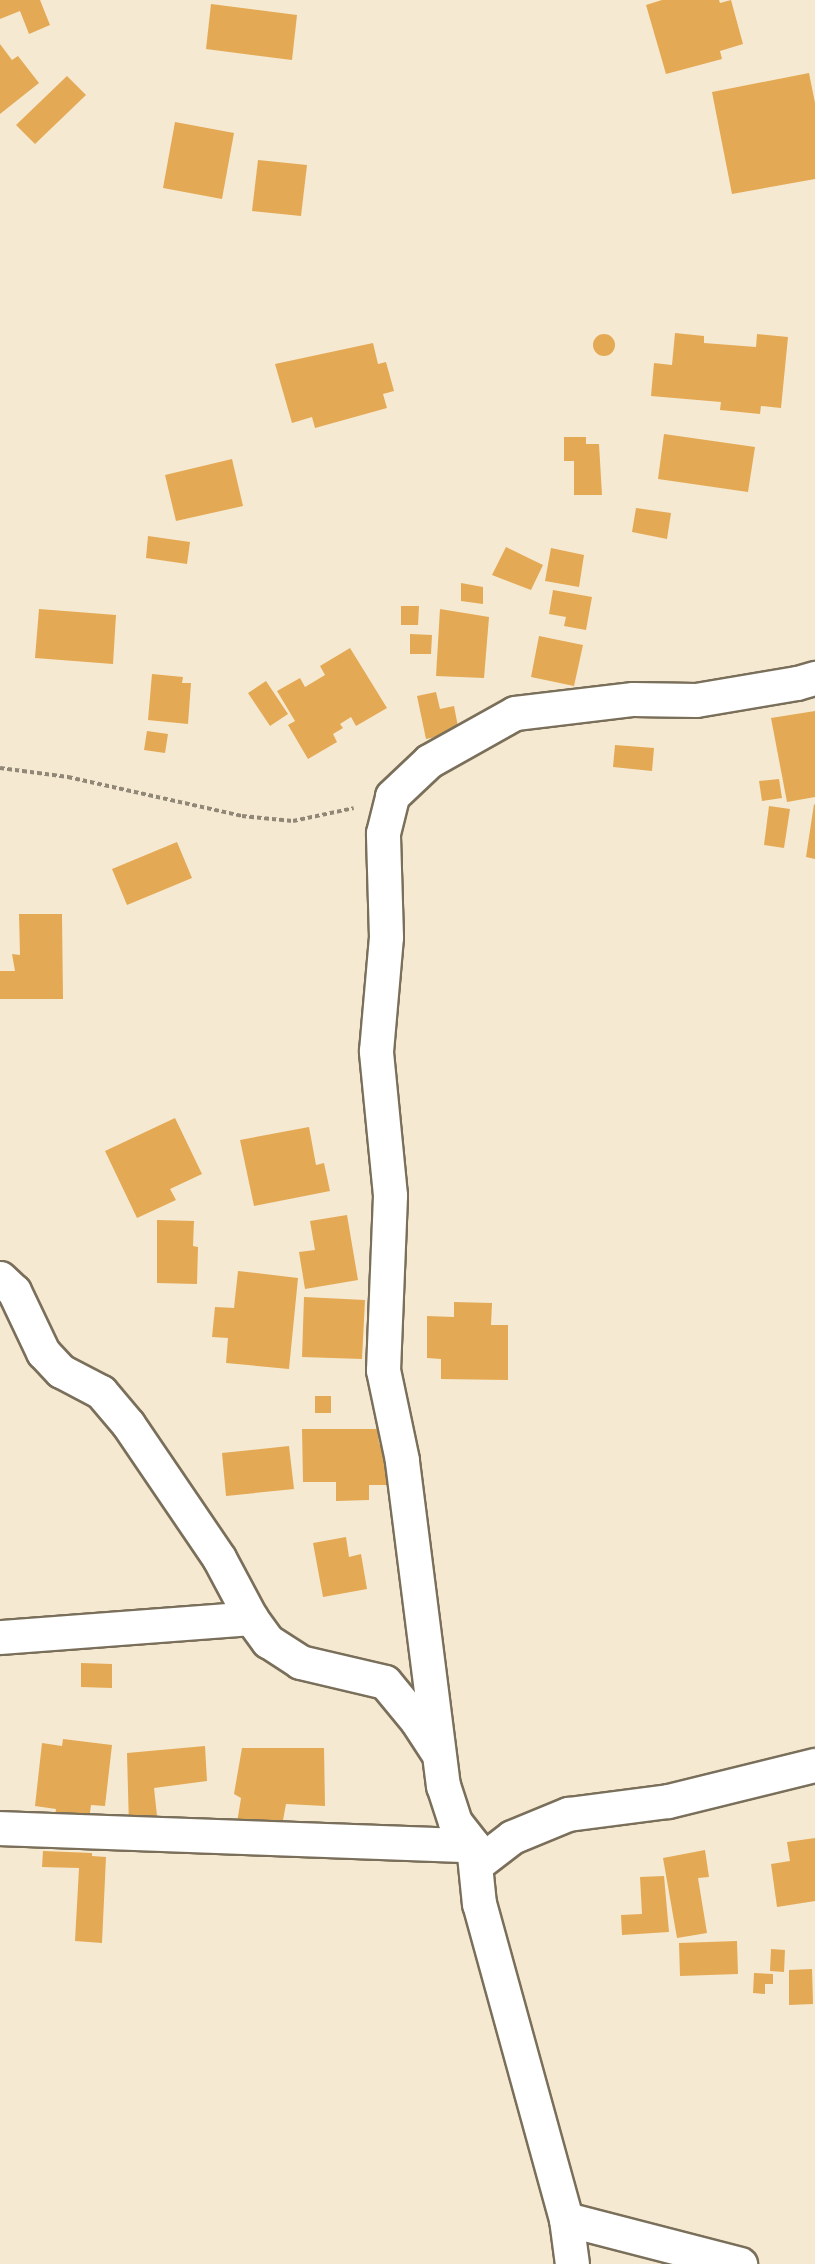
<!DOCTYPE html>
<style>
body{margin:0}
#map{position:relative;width:815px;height:2264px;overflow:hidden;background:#f6e9d1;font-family:"Exo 2",sans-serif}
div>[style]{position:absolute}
.building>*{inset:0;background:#e4a954}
.round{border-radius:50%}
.path>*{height:4px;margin-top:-2px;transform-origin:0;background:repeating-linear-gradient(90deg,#908776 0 4.5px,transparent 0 7.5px)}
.roads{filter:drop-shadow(2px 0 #7a6f5a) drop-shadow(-2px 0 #7a6f5a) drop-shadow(0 2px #7a6f5a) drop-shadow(0 -2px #7a6f5a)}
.minor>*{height:33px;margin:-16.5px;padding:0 16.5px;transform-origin:16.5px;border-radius:16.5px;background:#fff}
span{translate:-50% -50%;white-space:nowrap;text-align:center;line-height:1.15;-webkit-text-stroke:4.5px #f6e9d1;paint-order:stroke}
</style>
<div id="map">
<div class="building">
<i style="clip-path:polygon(0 0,40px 0,50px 25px,29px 34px,20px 11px,0 19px)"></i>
<i style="clip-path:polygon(662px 0,719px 0,720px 3px,731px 0,743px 44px,720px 51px,722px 59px,666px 74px,646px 5px)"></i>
<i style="clip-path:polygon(211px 4px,297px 15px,292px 60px,206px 49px)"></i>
<i style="clip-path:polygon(0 44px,12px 60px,18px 56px,39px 83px,0 114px)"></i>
<i style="clip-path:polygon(809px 73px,815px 103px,815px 179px,732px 194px,712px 92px)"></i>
<i style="clip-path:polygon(67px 76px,86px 95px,35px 144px,16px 125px)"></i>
<i style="clip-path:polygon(175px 122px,234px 133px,222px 199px,163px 188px)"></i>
<i style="clip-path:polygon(258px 160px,307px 165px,301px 216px,252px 211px)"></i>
<i style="clip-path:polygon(675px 333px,704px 336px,704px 343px,756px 347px,757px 334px,788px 337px,781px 408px,761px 406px,760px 414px,720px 410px,721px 402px,651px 396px,654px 363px,672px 365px)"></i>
<i class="round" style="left:593px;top:334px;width:22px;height:22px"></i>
<i style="clip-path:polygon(373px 343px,378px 364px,386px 362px,394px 391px,383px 394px,387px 408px,315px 428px,312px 417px,292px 423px,275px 364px)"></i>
<i style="clip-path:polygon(664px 434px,755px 447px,748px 492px,658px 479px)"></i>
<i style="clip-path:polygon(564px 437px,586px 437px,586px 444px,599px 444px,602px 495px,574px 495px,574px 461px,564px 461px)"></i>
<i style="clip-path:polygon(232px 459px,243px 506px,176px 521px,165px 475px)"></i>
<i style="clip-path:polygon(636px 508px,671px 513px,667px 539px,632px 532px)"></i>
<i style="clip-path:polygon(148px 536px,190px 542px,187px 564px,146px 558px)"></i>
<i style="clip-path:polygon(506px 547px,543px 565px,531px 590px,492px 575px)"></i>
<i style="clip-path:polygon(551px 548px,584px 555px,579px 587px,545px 581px)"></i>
<i style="clip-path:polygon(461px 583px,483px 587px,483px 604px,461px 601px)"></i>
<i style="clip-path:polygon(553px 590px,592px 597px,586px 630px,564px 626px,566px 617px,549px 614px)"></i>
<i style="clip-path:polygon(401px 606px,419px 606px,418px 625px,401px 625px)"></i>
<i style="clip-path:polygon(39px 609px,116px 615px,113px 664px,35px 658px)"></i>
<i style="clip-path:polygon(440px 609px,489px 617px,484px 678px,436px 676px)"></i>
<i style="clip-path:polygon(410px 634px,432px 635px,431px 654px,410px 654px)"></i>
<i style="clip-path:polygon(539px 636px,583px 645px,574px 686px,531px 677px)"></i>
<i style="clip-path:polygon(350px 648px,387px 708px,356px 726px,351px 717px,340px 724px,343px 728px,333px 734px,337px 742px,308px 759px,288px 725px,295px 721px,277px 691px,300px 678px,305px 687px,325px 675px,320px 666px)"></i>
<i style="clip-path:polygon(152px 674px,183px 677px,182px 683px,191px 683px,188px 724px,148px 720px)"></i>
<i style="clip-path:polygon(266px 681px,288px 714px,270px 726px,248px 693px)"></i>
<i style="clip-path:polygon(436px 692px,440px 709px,454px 706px,459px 732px,426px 739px,417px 696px)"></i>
<i style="clip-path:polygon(815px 711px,815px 797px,787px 802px,771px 718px)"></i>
<i style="clip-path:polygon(147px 731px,168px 734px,165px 753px,144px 750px)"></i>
<i style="clip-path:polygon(615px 745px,654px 748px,652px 771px,613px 767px)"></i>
<i style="clip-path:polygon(779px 779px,782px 798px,762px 801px,759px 781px)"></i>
<i style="clip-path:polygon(814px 804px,815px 805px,815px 859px,806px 857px)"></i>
<i style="clip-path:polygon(769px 806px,790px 809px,784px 848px,764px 845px)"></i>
<i style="clip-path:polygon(177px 842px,192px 878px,127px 905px,112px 869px)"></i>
<i style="clip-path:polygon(19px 914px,62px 914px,63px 999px,0 999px,0 971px,15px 971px,12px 954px,20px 955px)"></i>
<i style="clip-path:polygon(175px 1118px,202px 1174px,170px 1189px,176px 1200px,137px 1218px,105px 1151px)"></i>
<i style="clip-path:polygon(309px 1127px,316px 1165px,324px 1163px,330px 1191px,254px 1206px,240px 1140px)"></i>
<i style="clip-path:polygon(347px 1215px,358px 1280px,305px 1289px,299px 1252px,315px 1250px,310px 1221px)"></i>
<i style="clip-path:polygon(157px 1220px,194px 1221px,193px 1246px,198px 1247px,197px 1284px,157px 1283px)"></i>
<i style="clip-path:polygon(238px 1271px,298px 1278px,289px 1369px,226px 1363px,228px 1338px,212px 1337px,215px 1307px,234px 1308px)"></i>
<i style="clip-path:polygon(304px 1297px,365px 1300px,362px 1359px,302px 1357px)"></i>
<i style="clip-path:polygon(454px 1302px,492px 1303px,491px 1325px,508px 1325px,508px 1380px,441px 1379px,441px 1359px,427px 1358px,427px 1316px,454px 1317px)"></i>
<i style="clip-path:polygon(315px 1396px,331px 1396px,331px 1413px,315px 1413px)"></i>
<i style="clip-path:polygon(302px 1429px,378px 1429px,379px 1444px,390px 1444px,390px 1485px,369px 1485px,369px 1500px,336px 1501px,336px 1482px,303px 1482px)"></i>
<i style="clip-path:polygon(289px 1446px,294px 1489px,226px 1496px,222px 1453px)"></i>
<i style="clip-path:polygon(346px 1537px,349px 1557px,361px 1554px,367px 1589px,323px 1597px,313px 1543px)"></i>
<i style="clip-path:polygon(81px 1663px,112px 1664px,112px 1688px,81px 1687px)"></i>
<i style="clip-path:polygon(63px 1739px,112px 1745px,105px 1806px,91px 1805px,89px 1820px,55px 1816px,56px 1809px,35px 1806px,42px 1743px,62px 1746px)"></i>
<i style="clip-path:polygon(205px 1746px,207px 1781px,154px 1788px,158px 1825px,129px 1827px,127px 1753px)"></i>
<i style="clip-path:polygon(242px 1748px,324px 1748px,325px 1806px,286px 1804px,281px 1831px,236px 1829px,241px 1798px,234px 1794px)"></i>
<i style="clip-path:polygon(815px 1838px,815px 1901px,777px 1907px,771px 1864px,790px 1861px,787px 1842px)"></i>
<i style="clip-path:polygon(705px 1850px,709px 1877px,698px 1878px,707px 1933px,677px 1938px,663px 1858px)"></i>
<i style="clip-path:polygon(43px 1851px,92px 1853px,92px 1856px,106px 1857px,102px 1943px,75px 1941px,79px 1868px,42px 1867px)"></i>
<i style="clip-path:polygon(664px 1876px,669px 1932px,622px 1935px,621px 1915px,642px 1914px,640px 1877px)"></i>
<i style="clip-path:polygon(737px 1941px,738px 1974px,680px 1976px,679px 1943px)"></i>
<i style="clip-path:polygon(771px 1949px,785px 1950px,784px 1972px,770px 1971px)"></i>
<i style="clip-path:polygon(812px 1969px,813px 2004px,789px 2005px,789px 1970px)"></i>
<i style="clip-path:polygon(754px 1973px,773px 1974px,773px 1984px,765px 1984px,765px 1994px,753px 1993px)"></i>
</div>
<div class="path">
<i style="left:0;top:768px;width:69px;rotate:7.5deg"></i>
<i style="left:68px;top:777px;width:178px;rotate:12.6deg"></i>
<i style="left:242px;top:816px;width:51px;rotate:5.6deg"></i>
<i style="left:293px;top:821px;width:62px;rotate:-12deg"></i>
</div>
<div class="roads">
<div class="minor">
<i style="left:0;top:1278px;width:19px;rotate:43deg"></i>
<i style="left:14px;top:1291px;width:68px;rotate:64.6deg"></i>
<i style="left:43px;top:1352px;width:26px;rotate:47deg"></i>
<i style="left:61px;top:1371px;width:45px;rotate:27.7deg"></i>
<i style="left:101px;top:1392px;width:42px;rotate:49.8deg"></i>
<i style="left:128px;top:1424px;width:162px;rotate:55.8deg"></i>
<i style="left:219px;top:1558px;width:68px;rotate:61.9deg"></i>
<i style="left:251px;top:1618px;width:29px;rotate:54deg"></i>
<i style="left:268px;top:1641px;width:38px;rotate:33deg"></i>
<i style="left:300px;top:1662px;width:87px;rotate:13.2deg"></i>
<i style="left:385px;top:1682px;width:50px;rotate:50.6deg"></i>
<i style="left:417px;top:1721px;width:35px;rotate:57deg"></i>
<i style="left:0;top:1637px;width:252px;rotate:-4.3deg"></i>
<i style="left:0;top:1828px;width:473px;rotate:2.1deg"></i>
<i style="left:477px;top:1864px;width:44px;rotate:-37.6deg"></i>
<i style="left:512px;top:1837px;width:61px;rotate:-22.3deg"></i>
<i style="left:568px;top:1814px;width:101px;rotate:-7.4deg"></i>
<i style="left:668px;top:1801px;width:151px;rotate:-13.8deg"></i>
<i style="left:566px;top:2219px;width:180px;rotate:14.5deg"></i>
<i style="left:572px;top:2264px;width:45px;rotate:-97.6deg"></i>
<i style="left:566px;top:2219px;width:327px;rotate:-105.4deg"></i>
<i style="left:479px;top:1904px;width:59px;rotate:-95.8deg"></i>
<i style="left:473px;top:1845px;width:29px;rotate:-128deg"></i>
<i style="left:455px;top:1822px;width:38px;rotate:-108deg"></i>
<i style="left:443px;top:1786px;width:329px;rotate:-97.2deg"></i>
<i style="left:402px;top:1460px;width:92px;rotate:-101.9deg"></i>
<i style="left:383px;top:1370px;width:175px;rotate:-87.7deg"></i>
<i style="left:390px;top:1195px;width:145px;rotate:-95.6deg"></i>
<i style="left:376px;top:1051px;width:114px;rotate:-85deg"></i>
<i style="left:386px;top:937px;width:104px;rotate:-91.7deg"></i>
<i style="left:383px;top:833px;width:38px;rotate:-76deg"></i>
<i style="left:392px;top:796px;width:51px;rotate:-43.4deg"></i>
<i style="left:429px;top:761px;width:98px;rotate:-29.2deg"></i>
<i style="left:515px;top:713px;width:119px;rotate:-6.8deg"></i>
<i style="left:633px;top:699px;width:63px;rotate:0.9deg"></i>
<i style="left:696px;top:700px;width:102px;rotate:-9.6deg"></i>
<i style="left:797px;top:683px;width:19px;rotate:-16deg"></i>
</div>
</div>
</div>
